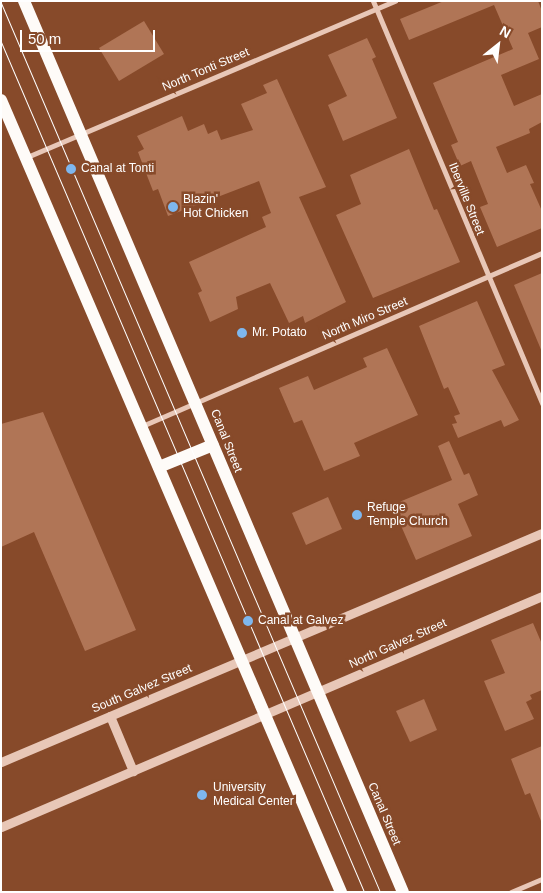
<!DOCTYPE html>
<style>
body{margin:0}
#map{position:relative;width:543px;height:893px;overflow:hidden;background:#874a2a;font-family:Arial,sans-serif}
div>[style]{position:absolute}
.building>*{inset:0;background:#b07556}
.minor>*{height:5px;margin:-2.5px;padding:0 2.5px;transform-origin:2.5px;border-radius:2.5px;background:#e8c7b7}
.tertiary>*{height:9px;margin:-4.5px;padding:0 4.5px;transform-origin:4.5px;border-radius:4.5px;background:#e8c7b7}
.primary>*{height:12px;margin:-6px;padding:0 6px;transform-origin:6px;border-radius:6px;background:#fefbf8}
.tram>*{height:1px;margin:-0.5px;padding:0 0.5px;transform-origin:0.5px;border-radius:0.5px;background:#fff}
.dots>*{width:14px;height:14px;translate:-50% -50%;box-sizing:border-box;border:2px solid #874a2a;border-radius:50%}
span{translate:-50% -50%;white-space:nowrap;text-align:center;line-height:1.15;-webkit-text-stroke:5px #874a2a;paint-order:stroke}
.street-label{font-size:12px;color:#fff}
.poi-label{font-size:12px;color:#fff}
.left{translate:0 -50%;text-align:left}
.frame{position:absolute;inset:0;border:2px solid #fff;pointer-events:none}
.north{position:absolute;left:473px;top:20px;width:50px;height:50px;-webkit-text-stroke:4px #874a2a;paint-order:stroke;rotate:29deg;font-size:14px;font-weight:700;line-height:20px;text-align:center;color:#fff}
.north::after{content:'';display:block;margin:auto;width:18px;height:22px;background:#fff;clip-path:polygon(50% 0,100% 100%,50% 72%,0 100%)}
.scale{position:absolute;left:20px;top:30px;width:135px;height:22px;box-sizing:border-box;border:2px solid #fff;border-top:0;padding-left:6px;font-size:15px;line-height:18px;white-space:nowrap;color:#fff;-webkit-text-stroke:4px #874a2a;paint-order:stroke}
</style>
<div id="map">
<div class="building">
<i style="clip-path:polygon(444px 1px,538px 1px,542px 11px,542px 27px,528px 33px,539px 59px,501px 75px,514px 106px,542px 94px,542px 122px,529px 129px,530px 133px,496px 147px,507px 173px,526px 165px,534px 183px,530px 184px,542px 211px,542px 228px,497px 247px,480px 207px,488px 204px,471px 161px,460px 166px,451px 145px,458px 142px,433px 83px,513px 49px,494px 5px,409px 40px,400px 19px)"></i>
<i style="clip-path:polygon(144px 21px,164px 54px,119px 81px,99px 48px)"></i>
<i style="clip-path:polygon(367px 38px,376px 57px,372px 59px,397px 118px,343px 141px,328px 105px,347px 96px,328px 55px)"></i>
<i style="clip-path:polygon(277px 79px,326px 187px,299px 197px,346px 302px,305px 323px,303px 316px,289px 323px,270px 283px,236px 297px,238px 309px,210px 322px,198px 293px,202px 291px,189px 262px,266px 227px,262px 217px,271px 213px,259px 181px,168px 216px,158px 189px,153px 191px,146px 173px,138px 152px,144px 149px,137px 136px,182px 116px,188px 131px,204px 124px,208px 134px,217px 130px,221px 140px,253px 130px,241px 104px,267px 93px,263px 85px)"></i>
<i style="clip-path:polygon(409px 149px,434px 210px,437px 209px,460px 262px,373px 298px,336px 215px,361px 204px,350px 175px)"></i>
<i style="clip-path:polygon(542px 273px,542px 352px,514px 285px)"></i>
<i style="clip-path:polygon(477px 301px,505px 365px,492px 370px,519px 420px,504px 427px,501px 420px,458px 438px,452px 424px,457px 423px,454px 416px,460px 414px,448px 387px,444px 389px,419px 326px)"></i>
<i style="clip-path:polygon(387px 348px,418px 415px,354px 443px,360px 456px,324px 471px,302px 420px,294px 423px,279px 388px,308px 376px,314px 390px,367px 367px,363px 358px)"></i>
<i style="clip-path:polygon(43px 412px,136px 630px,85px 651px,34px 532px,1px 547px,1px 424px)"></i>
<i style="clip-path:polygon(449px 441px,464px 475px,469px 473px,478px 495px,458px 504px,472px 536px,416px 560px,392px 505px,452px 480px,438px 446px)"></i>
<i style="clip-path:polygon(328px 497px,342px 529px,306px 545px,292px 513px)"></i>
<i style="clip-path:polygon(533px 623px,542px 644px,542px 690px,530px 695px,532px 699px,526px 702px,534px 719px,505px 731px,484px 681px,505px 673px,491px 640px)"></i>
<i style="clip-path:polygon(424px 699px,437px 730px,410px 742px,396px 711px)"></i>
<i style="clip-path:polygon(542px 746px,542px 821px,541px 821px,530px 793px,525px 795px,511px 759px)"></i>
</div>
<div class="minor">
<i style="left:373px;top:1px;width:437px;rotate:67.2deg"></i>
<i style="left:27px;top:157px;width:400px;rotate:-23deg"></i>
<i style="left:142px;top:426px;width:436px;rotate:-23.4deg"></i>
<i style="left:511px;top:892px;width:34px;rotate:-23deg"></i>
</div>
<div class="tertiary">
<i style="left:110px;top:716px;width:60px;rotate:67.3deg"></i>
<i style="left:1px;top:762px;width:587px;rotate:-22.94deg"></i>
<i style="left:1px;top:827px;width:588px;rotate:-23.12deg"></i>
</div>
<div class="primary">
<i style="left:24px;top:1px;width:968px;rotate:66.96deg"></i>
<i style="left:1px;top:100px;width:862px;rotate:66.77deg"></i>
<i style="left:159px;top:467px;width:58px;rotate:-22.2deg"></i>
</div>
<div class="tram">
<i style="left:1px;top:3px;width:966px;rotate:66.91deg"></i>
<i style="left:1px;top:42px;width:924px;rotate:66.87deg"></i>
</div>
<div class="dots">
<i style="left:71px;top:169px;background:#7eb7ee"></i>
<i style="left:173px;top:207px;background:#7eb7ee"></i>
<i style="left:242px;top:333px;background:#7eb7ee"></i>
<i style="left:357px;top:515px;background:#7eb7ee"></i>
<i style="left:248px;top:621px;background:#7eb7ee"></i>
<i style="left:202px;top:795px;background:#7eb7ee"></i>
</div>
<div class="street-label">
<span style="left:206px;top:70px;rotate:-23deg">North Tonti Street</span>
<span style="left:466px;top:199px;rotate:68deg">Iberville Street</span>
<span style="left:365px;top:319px;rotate:-23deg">North Miro Street</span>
<span style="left:226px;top:441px;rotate:68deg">Canal Street</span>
<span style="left:398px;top:644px;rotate:-24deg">North Galvez Street</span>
<span style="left:142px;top:689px;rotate:-23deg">South Galvez Street</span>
<span style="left:384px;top:814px;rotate:67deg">Canal Street</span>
</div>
<div class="poi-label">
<span class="left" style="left:81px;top:169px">Canal at Tonti</span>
<span class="left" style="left:183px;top:207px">Blazin'<br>Hot Chicken</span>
<span class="left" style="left:252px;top:333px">Mr. Potato</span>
<span class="left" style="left:367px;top:515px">Refuge<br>Temple Church</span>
<span class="left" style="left:258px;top:621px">Canal at Galvez</span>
<span class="left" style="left:213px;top:795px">University<br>Medical Center</span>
</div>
<div class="frame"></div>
<div class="north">N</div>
<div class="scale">50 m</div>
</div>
